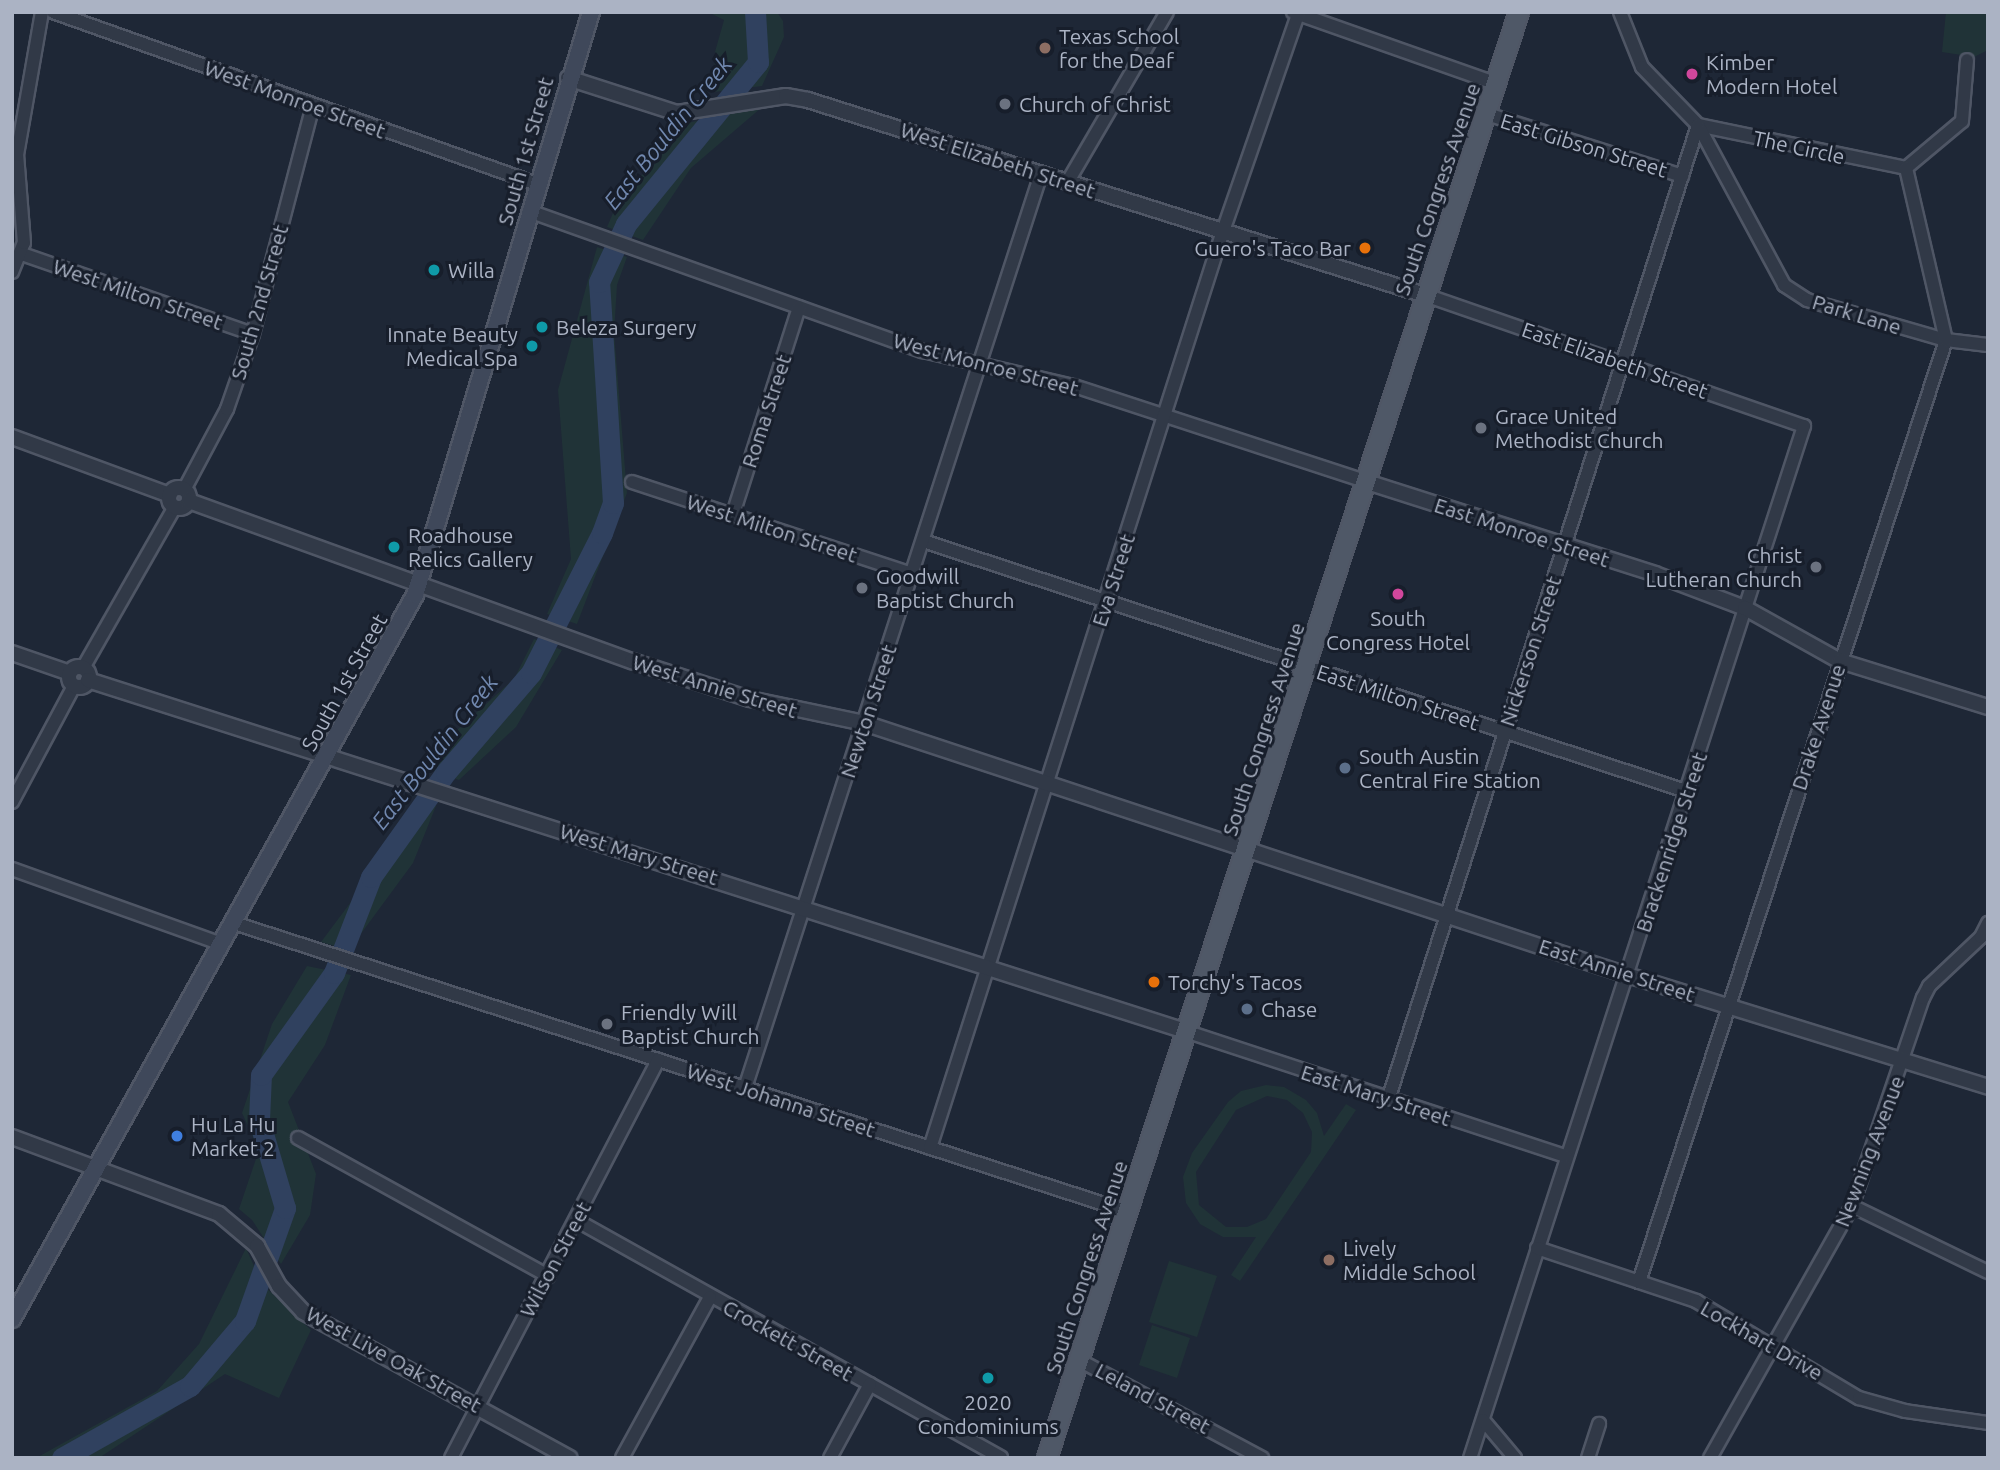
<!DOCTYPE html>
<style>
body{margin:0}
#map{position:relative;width:2000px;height:1470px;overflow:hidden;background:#1e2736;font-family:Ubuntu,sans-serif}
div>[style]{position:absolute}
.green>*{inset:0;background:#203337}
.river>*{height:21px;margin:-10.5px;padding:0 10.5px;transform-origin:10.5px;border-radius:10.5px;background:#30415f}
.roads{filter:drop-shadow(2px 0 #4f5665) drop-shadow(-2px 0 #4f5665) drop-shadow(0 2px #4f5665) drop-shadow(0 -2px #4f5665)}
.minor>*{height:12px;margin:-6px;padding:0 6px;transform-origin:6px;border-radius:6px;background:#313947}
.tertiary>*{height:14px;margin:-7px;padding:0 7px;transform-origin:7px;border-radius:7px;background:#313947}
.tertiary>.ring{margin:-7px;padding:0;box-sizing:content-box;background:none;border:14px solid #313947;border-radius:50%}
.secondary>*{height:16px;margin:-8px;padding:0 8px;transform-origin:8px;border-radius:8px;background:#3f485a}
.primary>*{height:18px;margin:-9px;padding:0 9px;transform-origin:9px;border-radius:9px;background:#4f5867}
.dots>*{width:19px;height:19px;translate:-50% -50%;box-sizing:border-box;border:4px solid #171e2b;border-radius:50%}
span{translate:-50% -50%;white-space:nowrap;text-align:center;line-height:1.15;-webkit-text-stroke:6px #171e2b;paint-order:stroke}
.poi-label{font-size:21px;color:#abb3c4}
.left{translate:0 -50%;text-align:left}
.right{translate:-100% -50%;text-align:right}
.street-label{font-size:21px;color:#abb3c4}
.water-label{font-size:23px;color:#7188af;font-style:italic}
.frame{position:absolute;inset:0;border:14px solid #abb3c4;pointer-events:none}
</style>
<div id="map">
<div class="green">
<i style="clip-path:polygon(708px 12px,777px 12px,783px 21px,784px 37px,762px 86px,714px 92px,715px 52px,724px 20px)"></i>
<i style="clip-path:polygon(1946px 12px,1988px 12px,1988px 50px,1974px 57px,1942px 52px)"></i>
<i style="clip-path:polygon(761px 108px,691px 168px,643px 240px,607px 227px,622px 192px,656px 163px,682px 124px)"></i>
<i style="clip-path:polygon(597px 247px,627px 257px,617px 285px,614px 333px,627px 493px,577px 624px,547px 614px,571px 559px,558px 390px)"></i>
<i style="clip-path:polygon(534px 639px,562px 650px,516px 727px,459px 780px,418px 765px,514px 679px)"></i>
<i style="clip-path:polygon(415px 803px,436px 806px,413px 863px,349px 950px,321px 942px,389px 851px)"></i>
<i style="clip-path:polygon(307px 966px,351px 975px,325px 1045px,288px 1102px,316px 1174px,310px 1215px,281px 1264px,252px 1220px,239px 1209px,259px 1150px,242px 1113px,272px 1024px)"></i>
<i style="clip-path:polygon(evenodd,1266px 1085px,1284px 1087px,1306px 1100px,1317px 1113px,1324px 1136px,1346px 1104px,1356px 1110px,1240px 1281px,1231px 1275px,1256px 1237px,1223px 1237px,1200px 1224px,1186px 1203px,1183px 1177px,1192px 1153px,1228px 1102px,1241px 1091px,1266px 1085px,1267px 1096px,1287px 1100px,1303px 1113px,1312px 1132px,1311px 1152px,1266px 1219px,1247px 1227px,1226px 1227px,1199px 1205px,1196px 1172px,1236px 1110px,1267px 1096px)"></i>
<i style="clip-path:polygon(246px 1248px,262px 1284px,311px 1330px,279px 1398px,225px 1374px,99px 1458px,36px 1458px,157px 1391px,199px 1344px)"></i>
<i style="clip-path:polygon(1169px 1261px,1217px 1276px,1197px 1337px,1149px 1322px)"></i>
<i style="clip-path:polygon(1152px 1325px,1190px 1338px,1177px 1378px,1139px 1365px)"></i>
</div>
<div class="river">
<i style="left:62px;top:1458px;width:147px;rotate:-29.4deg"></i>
<i style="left:190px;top:1386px;width:85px;rotate:-49.8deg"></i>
<i style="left:245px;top:1321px;width:120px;rotate:-70.5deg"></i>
<i style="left:285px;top:1208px;width:92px;rotate:-106.5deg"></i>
<i style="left:259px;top:1120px;width:45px;rotate:-87.5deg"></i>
<i style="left:261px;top:1075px;width:125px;rotate:-54.4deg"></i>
<i style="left:334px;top:973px;width:103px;rotate:-68.9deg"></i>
<i style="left:371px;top:877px;width:129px;rotate:-54.5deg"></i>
<i style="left:446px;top:772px;width:130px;rotate:-49.4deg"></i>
<i style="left:531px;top:673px;width:157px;rotate:-63.1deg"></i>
<i style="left:602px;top:533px;width:32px;rotate:-70deg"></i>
<i style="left:613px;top:503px;width:221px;rotate:-93.6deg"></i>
<i style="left:599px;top:282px;width:64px;rotate:-65deg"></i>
<i style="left:626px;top:224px;width:209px;rotate:-50.8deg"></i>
<i style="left:758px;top:62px;width:50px;rotate:-93.4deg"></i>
</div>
<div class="roads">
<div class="minor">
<i style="left:53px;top:12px;width:514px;rotate:19.56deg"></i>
<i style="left:1293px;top:12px;width:216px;rotate:19.4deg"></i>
<i style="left:1620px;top:12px;width:59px;rotate:68.2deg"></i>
<i style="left:1642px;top:67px;width:81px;rotate:46deg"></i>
<i style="left:1698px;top:125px;width:212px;rotate:11.7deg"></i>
<i style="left:1906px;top:168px;width:73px;rotate:-40deg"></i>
<i style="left:1962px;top:121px;width:61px;rotate:-85.3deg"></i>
<i style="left:1487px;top:114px;width:205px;rotate:17.6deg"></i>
<i style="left:1698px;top:125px;width:182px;rotate:61.7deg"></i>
<i style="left:1784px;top:285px;width:27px;rotate:33deg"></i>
<i style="left:1807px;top:300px;width:145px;rotate:16.1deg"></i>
<i style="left:1946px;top:340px;width:42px;rotate:6.8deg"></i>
<i style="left:1067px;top:183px;width:198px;rotate:-59.7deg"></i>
<i style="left:529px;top:211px;width:418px;rotate:19.6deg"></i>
<i style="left:923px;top:351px;width:155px;rotate:13.1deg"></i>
<i style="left:1074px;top:386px;width:308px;rotate:18.1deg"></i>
<i style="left:22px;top:254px;width:244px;rotate:19.1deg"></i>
<i style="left:12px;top:272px;width:31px;rotate:-68deg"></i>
<i style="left:24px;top:243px;width:88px;rotate:-94.5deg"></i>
<i style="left:17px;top:155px;width:145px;rotate:-80.1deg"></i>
<i style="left:1425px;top:295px;width:401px;rotate:19.1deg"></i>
<i style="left:1804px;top:426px;width:1085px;rotate:107.93deg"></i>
<i style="left:632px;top:482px;width:295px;rotate:18.2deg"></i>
<i style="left:184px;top:490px;width:92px;rotate:-62deg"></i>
<i style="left:227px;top:409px;width:79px;rotate:-70.9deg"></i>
<i style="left:253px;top:334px;width:236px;rotate:-75.3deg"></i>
<i style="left:733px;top:514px;width:217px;rotate:-72.3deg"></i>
<i style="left:923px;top:541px;width:806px;rotate:18.14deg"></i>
<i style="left:83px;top:668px;width:185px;rotate:-60.3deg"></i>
<i style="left:12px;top:802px;width:132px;rotate:-61.9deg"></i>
<i style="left:12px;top:869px;width:223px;rotate:19.7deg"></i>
<i style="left:234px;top:923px;width:941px;rotate:17.9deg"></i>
<i style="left:1188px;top:1032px;width:397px;rotate:18.2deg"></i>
<i style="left:745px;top:1088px;width:961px;rotate:-72.06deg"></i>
<i style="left:1389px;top:1097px;width:1020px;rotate:-72.36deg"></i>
<i style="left:298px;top:1138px;width:286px;rotate:28.9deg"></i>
<i style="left:930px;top:1148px;width:963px;rotate:-72.28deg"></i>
<i style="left:1223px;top:231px;width:230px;rotate:-70.9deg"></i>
<i style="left:1852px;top:1206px;width:151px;rotate:25.9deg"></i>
<i style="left:576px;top:1220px;width:487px;rotate:29.2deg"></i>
<i style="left:1537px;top:1248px;width:168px;rotate:18.4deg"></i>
<i style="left:1696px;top:1301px;width:190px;rotate:30.8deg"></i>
<i style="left:1859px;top:1398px;width:48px;rotate:15.8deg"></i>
<i style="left:1905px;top:1411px;width:84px;rotate:8.2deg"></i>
<i style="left:1639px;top:1282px;width:991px;rotate:-71.95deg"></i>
<i style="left:1946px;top:340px;width:177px;rotate:-103.1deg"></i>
<i style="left:1079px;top:1360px;width:208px;rotate:28.2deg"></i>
<i style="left:1483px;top:1420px;width:50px;rotate:49.9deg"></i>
<i style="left:451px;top:1458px;width:449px;rotate:-62.5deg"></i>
<i style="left:622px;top:1458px;width:183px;rotate:-61.3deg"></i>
<i style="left:830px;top:1458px;width:84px;rotate:-61.6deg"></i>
<i style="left:1588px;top:1458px;width:36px;rotate:-72deg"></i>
<i style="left:1710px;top:1458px;width:289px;rotate:-60.6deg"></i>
<i style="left:1852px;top:1206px;width:220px;rotate:-71.2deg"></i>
<i style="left:1923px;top:998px;width:13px;rotate:-63deg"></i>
<i style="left:1929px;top:986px;width:71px;rotate:-43.3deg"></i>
<i style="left:1981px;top:937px;width:16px;rotate:-63deg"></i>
</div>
<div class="tertiary">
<i style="left:568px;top:78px;width:114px;rotate:17.8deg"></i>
<i style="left:677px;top:113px;width:110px;rotate:-8.9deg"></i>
<i style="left:786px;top:96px;width:22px;rotate:10deg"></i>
<i style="left:808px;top:100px;width:647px;rotate:17.54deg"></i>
<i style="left:12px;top:437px;width:168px;rotate:20.2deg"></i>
<i style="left:1367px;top:482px;width:302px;rotate:17.7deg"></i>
<i style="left:1655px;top:574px;width:96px;rotate:20.7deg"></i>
<i style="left:1745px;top:608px;width:109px;rotate:29.2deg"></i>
<i style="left:1840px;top:661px;width:155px;rotate:17.3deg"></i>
<i class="ring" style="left:169px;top:488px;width:6px;height:6px"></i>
<i style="left:189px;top:501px;width:471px;rotate:19.9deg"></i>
<i style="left:632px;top:661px;width:124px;rotate:17.9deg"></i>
<i style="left:750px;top:699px;width:116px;rotate:11.9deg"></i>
<i style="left:864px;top:723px;width:804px;rotate:18.28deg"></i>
<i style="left:1627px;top:975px;width:378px;rotate:17.2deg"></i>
<i style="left:12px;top:653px;width:61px;rotate:19deg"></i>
<i class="ring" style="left:69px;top:667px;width:6px;height:6px"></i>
<i style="left:88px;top:680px;width:1155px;rotate:17.74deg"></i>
<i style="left:12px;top:1137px;width:221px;rotate:20.4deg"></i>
<i style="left:219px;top:1214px;width:50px;rotate:40.1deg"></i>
<i style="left:257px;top:1246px;width:46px;rotate:61.2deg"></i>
<i style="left:279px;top:1286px;width:35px;rotate:47deg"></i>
<i style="left:303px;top:1312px;width:304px;rotate:28.7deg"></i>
</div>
<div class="secondary">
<i style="left:12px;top:1319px;width:829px;rotate:-60.9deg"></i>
<i style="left:415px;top:595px;width:609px;rotate:-73.2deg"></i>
</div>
<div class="primary">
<i style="left:1047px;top:1458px;width:1521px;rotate:-71.92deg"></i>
</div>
</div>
<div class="dots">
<i style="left:1045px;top:48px;background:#8d6e63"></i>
<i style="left:1692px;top:74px;background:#d1479c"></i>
<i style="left:1005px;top:104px;background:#6b7280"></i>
<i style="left:1365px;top:248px;background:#e8710a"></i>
<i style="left:434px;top:270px;background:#0f9aa8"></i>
<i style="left:542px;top:327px;background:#0f9aa8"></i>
<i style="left:532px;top:346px;background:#0f9aa8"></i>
<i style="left:1481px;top:428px;background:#6b7280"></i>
<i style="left:394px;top:547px;background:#0f9aa8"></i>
<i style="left:1816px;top:567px;background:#6b7280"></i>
<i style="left:862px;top:588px;background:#6b7280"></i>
<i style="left:1398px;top:594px;background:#d1479c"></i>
<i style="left:1345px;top:768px;background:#5c6f8a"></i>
<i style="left:1154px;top:982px;background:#e8710a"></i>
<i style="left:1247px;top:1009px;background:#5c6f8a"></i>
<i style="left:607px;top:1024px;background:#6b7280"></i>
<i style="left:177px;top:1136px;background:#3f7fe0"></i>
<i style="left:1329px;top:1260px;background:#8d6e63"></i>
<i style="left:988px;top:1378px;background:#0f9aa8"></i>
</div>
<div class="poi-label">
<span class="left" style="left:1059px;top:48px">Texas School<br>for the Deaf</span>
<span class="left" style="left:1706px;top:74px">Kimber<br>Modern Hotel</span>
<span class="left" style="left:1019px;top:104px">Church of Christ</span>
<span class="right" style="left:1351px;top:248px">Guero's Taco Bar</span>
<span class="left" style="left:448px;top:270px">Willa</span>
<span class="left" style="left:556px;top:327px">Beleza Surgery</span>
<span class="right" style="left:518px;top:346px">Innate Beauty<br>Medical Spa</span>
<span class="left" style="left:1495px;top:428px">Grace United<br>Methodist Church</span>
<span class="left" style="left:408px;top:547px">Roadhouse<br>Relics Gallery</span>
<span class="right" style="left:1802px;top:567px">Christ<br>Lutheran Church</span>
<span class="left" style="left:876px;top:588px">Goodwill<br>Baptist Church</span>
<span style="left:1398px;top:630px">South<br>Congress Hotel</span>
<span class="left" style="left:1359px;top:768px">South Austin<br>Central Fire Station</span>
<span class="left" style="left:1168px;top:982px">Torchy's Tacos</span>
<span class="left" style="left:1261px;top:1009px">Chase</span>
<span class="left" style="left:621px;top:1024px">Friendly Will<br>Baptist Church</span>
<span class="left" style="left:191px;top:1136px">Hu La Hu<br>Market 2</span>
<span class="left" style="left:1343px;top:1260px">Lively<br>Middle School</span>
<span style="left:988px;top:1414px">2020<br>Condominiums</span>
</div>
<div class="street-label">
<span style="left:295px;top:99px;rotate:20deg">West Monroe Street</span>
<span style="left:1584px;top:145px;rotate:17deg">East Gibson Street</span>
<span style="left:1799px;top:147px;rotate:12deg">The Circle</span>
<span style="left:525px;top:151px;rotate:-74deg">South 1st Street</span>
<span style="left:998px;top:160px;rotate:18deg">West Elizabeth Street</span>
<span style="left:1437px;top:189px;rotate:-71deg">South Congress Avenue</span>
<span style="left:138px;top:294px;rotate:19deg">West Milton Street</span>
<span style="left:259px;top:302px;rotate:-74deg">South 2nd Street</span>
<span style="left:1857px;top:314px;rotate:17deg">Park Lane</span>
<span style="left:1615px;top:360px;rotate:19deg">East Elizabeth Street</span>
<span style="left:986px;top:364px;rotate:15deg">West Monroe Street</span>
<span style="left:766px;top:411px;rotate:-72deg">Roma Street</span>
<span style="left:772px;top:528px;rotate:18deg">West Milton Street</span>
<span style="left:1522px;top:532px;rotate:18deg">East Monroe Street</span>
<span style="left:1113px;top:580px;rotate:-72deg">Eva Street</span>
<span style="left:1530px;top:651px;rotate:-72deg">Nickerson Street</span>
<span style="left:344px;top:682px;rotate:-61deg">South 1st Street</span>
<span style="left:715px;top:686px;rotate:17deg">West Annie Street</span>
<span style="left:1398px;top:697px;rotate:18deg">East Milton Street</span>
<span style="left:868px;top:711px;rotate:-72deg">Newton Street</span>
<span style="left:1818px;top:727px;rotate:-72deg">Drake Avenue</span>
<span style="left:1263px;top:729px;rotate:-72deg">South Congress Avenue</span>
<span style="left:1671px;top:842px;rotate:-72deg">Brackenridge Street</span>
<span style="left:639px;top:854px;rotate:17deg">West Mary Street</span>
<span style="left:1617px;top:970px;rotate:18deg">East Annie Street</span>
<span style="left:1376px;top:1095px;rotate:18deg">East Mary Street</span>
<span style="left:781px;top:1100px;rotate:18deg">West Johanna Street</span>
<span style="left:1869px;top:1151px;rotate:-69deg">Newning Avenue</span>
<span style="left:555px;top:1259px;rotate:-62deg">Wilson Street</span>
<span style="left:1086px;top:1267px;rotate:-72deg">South Congress Avenue</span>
<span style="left:788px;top:1340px;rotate:29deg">Crockett Street</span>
<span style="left:1762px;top:1340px;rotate:30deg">Lockhart Drive</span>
<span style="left:394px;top:1359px;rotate:29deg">West Live Oak Street</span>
<span style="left:1153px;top:1398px;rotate:28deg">Leland Street</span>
</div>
<div class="water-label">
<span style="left:668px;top:133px;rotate:-51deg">East Bouldin Creek</span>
<span style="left:435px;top:752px;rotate:-52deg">East Bouldin Creek</span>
</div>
<div class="frame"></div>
</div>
